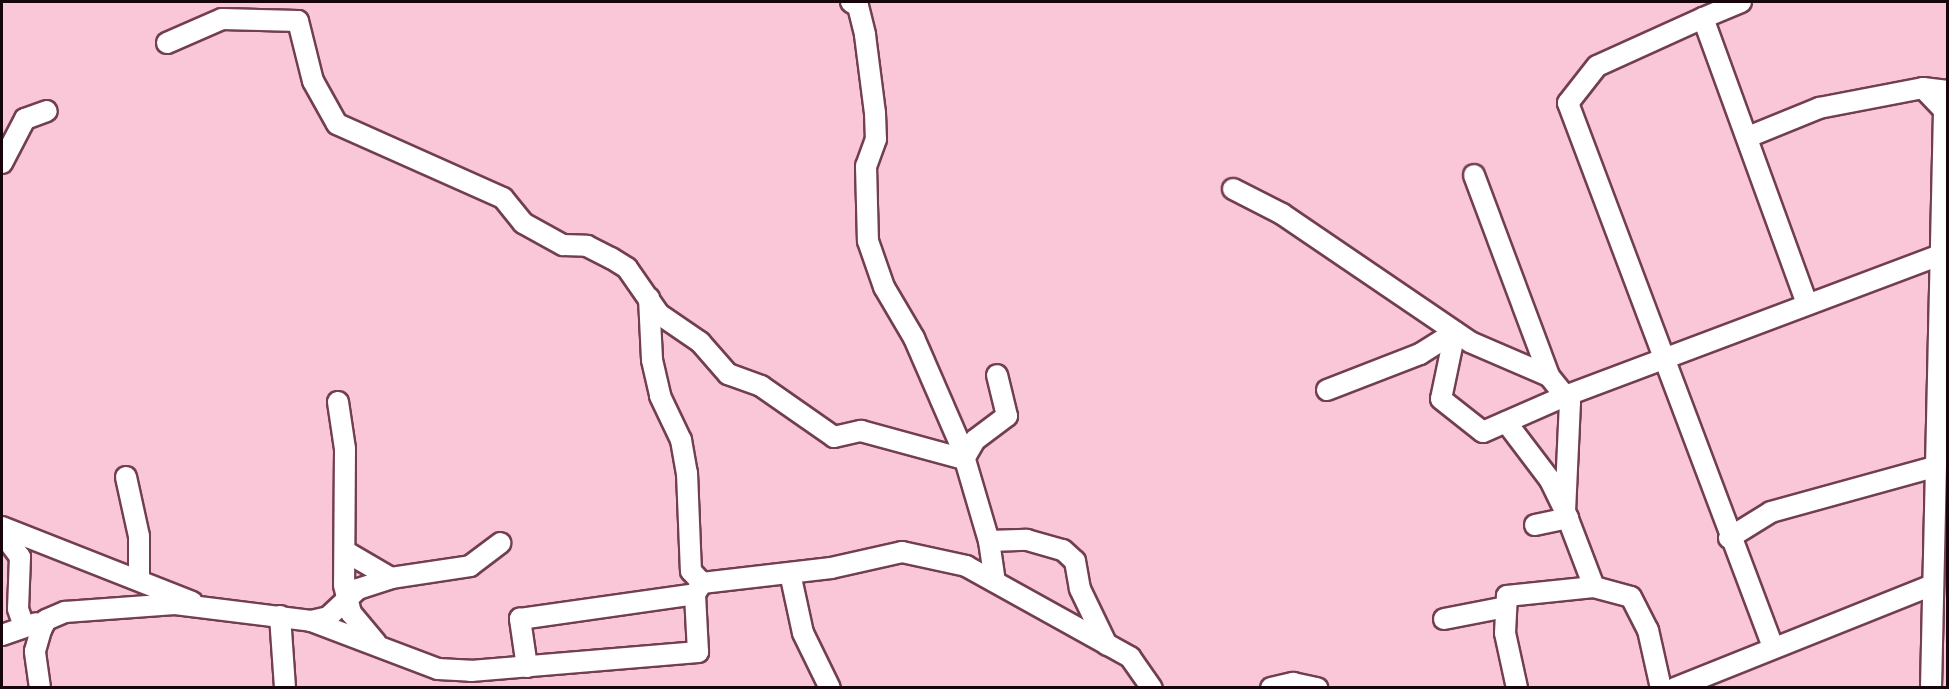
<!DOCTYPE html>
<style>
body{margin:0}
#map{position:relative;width:1949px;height:689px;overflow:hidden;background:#f9c7d7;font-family:Bitter,serif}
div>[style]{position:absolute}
.roads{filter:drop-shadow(2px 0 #723e51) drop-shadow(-2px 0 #723e51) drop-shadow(0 2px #723e51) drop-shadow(0 -2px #723e51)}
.minor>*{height:20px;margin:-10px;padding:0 10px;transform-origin:10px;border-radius:10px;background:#fff}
span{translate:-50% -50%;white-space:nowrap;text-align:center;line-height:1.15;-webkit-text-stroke:4.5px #fcf6f8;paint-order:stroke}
.frame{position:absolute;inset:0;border:3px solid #17050b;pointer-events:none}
</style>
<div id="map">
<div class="roads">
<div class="minor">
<i style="left:851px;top:2px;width:8px;rotate:30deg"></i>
<i style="left:858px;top:6px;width:30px;rotate:76deg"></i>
<i style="left:865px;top:35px;width:79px;rotate:82.7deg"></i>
<i style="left:875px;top:113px;width:26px;rotate:88deg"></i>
<i style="left:876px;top:139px;width:29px;rotate:110deg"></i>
<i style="left:866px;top:166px;width:75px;rotate:88.5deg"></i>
<i style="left:868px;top:241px;width:49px;rotate:70.8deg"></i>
<i style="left:884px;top:287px;width:59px;rotate:59.5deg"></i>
<i style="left:914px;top:338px;width:118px;rotate:66.5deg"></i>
<i style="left:961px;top:446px;width:99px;rotate:73.6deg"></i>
<i style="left:989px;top:541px;width:41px;rotate:81.7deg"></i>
<i style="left:1741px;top:2px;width:41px;rotate:157.2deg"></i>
<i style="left:1703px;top:18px;width:303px;rotate:70deg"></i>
<i style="left:1703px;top:18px;width:116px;rotate:155.6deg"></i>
<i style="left:1597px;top:66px;width:47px;rotate:128.1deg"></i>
<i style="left:1568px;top:103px;width:581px;rotate:69.35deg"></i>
<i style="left:167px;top:43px;width:60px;rotate:-23.6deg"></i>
<i style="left:222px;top:19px;width:76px;rotate:1.5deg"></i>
<i style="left:298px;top:21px;width:62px;rotate:76deg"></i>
<i style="left:313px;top:81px;width:49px;rotate:60.8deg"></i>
<i style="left:337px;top:124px;width:182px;rotate:24deg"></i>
<i style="left:503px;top:198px;width:32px;rotate:51deg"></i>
<i style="left:523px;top:223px;width:46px;rotate:28.8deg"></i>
<i style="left:563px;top:245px;width:24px;rotate:2deg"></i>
<i style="left:587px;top:246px;width:27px;rotate:27deg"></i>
<i style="left:611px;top:258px;width:19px;rotate:32deg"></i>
<i style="left:627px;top:268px;width:56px;rotate:55.2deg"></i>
<i style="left:659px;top:314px;width:50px;rotate:34.3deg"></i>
<i style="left:700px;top:342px;width:43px;rotate:48.8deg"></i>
<i style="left:728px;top:374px;width:35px;rotate:20deg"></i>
<i style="left:761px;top:386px;width:89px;rotate:34.9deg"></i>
<i style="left:834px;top:437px;width:28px;rotate:-13deg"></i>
<i style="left:861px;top:431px;width:107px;rotate:15.2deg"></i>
<i style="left:964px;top:459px;width:22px;rotate:-60deg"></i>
<i style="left:975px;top:440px;width:40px;rotate:-37deg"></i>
<i style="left:1007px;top:416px;width:42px;rotate:-103.7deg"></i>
<i style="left:1748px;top:137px;width:77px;rotate:-22.2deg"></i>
<i style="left:1819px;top:108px;width:106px;rotate:-10.9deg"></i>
<i style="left:2px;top:163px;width:50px;rotate:-62.4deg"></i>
<i style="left:25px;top:119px;width:23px;rotate:-20deg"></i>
<i style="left:1474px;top:175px;width:215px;rotate:69.5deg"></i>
<i style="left:1233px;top:189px;width:55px;rotate:27deg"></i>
<i style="left:1282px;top:214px;width:227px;rotate:34.2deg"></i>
<i style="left:1470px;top:342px;width:86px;rotate:23.3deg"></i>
<i style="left:1549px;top:376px;width:26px;rotate:51deg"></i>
<i style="left:1565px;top:396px;width:409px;rotate:-20.6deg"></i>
<i style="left:649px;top:298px;width:62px;rotate:87.2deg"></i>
<i style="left:652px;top:360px;width:37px;rotate:77deg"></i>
<i style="left:660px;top:396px;width:49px;rotate:64.5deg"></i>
<i style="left:681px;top:440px;width:34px;rotate:80deg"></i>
<i style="left:687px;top:473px;width:98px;rotate:87.7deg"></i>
<i style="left:691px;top:571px;width:16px;rotate:47deg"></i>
<i style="left:1455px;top:332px;width:68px;rotate:101.8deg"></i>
<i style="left:1441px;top:399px;width:53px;rotate:38.2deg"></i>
<i style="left:1483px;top:432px;width:90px;rotate:-23.7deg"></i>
<i style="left:1565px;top:396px;width:8px;rotate:50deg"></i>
<i style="left:1570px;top:402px;width:109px;rotate:92.6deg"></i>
<i style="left:1565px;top:511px;width:81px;rotate:69.1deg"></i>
<i style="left:1594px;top:587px;width:38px;rotate:15deg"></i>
<i style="left:1631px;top:597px;width:37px;rotate:63deg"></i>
<i style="left:1648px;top:630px;width:59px;rotate:77.4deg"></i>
<i style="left:1327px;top:390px;width:100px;rotate:-21.2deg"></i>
<i style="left:1420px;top:354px;width:41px;rotate:-32.2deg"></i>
<i style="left:338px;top:402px;width:48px;rotate:81.5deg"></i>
<i style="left:345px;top:449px;width:136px;rotate:90.4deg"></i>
<i style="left:344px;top:585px;width:29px;rotate:76deg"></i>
<i style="left:351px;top:613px;width:39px;rotate:50deg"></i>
<i style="left:1506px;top:422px;width:73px;rotate:52.8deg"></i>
<i style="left:1550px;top:480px;width:32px;rotate:64deg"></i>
<i style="left:126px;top:477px;width:60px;rotate:77.6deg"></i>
<i style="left:139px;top:536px;width:44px;rotate:90deg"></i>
<i style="left:1535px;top:525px;width:34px;rotate:-12deg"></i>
<i style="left:2px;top:527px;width:204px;rotate:21.5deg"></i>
<i style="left:2px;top:533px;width:30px;rotate:53deg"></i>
<i style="left:20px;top:557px;width:52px;rotate:92.2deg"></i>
<i style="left:18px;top:609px;width:18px;rotate:71deg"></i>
<i style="left:1729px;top:538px;width:49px;rotate:-31.8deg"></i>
<i style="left:1771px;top:512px;width:169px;rotate:-15.4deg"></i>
<i style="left:989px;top:541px;width:38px;rotate:-2deg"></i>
<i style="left:1027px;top:540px;width:37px;rotate:16deg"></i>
<i style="left:1063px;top:550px;width:16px;rotate:43deg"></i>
<i style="left:1075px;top:561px;width:28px;rotate:80deg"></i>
<i style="left:1080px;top:589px;width:62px;rotate:64.3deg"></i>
<i style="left:348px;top:553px;width:50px;rotate:30.2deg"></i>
<i style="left:391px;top:578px;width:80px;rotate:-8.6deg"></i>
<i style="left:470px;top:566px;width:38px;rotate:-37deg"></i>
<i style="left:790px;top:573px;width:61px;rotate:77.8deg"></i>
<i style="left:803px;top:633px;width:61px;rotate:63.9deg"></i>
<i style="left:280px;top:616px;width:72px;rotate:86deg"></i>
<i style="left:1444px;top:619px;width:63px;rotate:-11deg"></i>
<i style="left:311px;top:621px;width:17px;rotate:-13deg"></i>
<i style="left:328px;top:617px;width:41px;rotate:-43deg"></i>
<i style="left:358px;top:589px;width:35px;rotate:-18deg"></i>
<i style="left:2px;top:635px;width:36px;rotate:-19deg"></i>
<i style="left:527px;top:667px;width:49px;rotate:-98.3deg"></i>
<i style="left:520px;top:619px;width:177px;rotate:-8.1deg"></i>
<i style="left:40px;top:688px;width:37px;rotate:-98deg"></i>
<i style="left:35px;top:651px;width:22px;rotate:-74deg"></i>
<i style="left:41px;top:630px;width:11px;rotate:-63deg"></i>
<i style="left:46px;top:620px;width:21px;rotate:-23deg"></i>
<i style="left:65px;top:612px;width:110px;rotate:-4.2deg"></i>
<i style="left:175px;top:604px;width:137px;rotate:7.1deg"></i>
<i style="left:311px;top:621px;width:136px;rotate:20.7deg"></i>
<i style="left:438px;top:669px;width:33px;rotate:3deg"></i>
<i style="left:471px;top:671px;width:228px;rotate:-4.8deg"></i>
<i style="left:698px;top:652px;width:58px;rotate:-93deg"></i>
<i style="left:695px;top:594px;width:13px;rotate:-58deg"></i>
<i style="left:702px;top:583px;width:130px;rotate:-6.6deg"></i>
<i style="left:831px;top:568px;width:73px;rotate:-12.7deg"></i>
<i style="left:902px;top:552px;width:66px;rotate:12.3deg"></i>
<i style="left:966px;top:566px;width:188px;rotate:29deg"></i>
<i style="left:1130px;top:657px;width:38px;rotate:55deg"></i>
<i style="left:1271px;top:688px;width:23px;rotate:-13deg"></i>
<i style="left:1293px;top:683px;width:25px;rotate:12deg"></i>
<i style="left:1517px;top:688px;width:56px;rotate:-102.3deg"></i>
<i style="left:1505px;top:633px;width:37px;rotate:-87deg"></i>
<i style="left:1507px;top:596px;width:87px;rotate:-5.9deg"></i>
<i style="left:1675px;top:688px;width:278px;rotate:-21.8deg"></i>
<i style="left:1931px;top:688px;width:578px;rotate:-88.71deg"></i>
<i style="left:1944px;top:110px;width:30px;rotate:-134deg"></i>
<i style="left:1923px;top:88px;width:25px;rotate:7deg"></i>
</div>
</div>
<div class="frame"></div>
</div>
